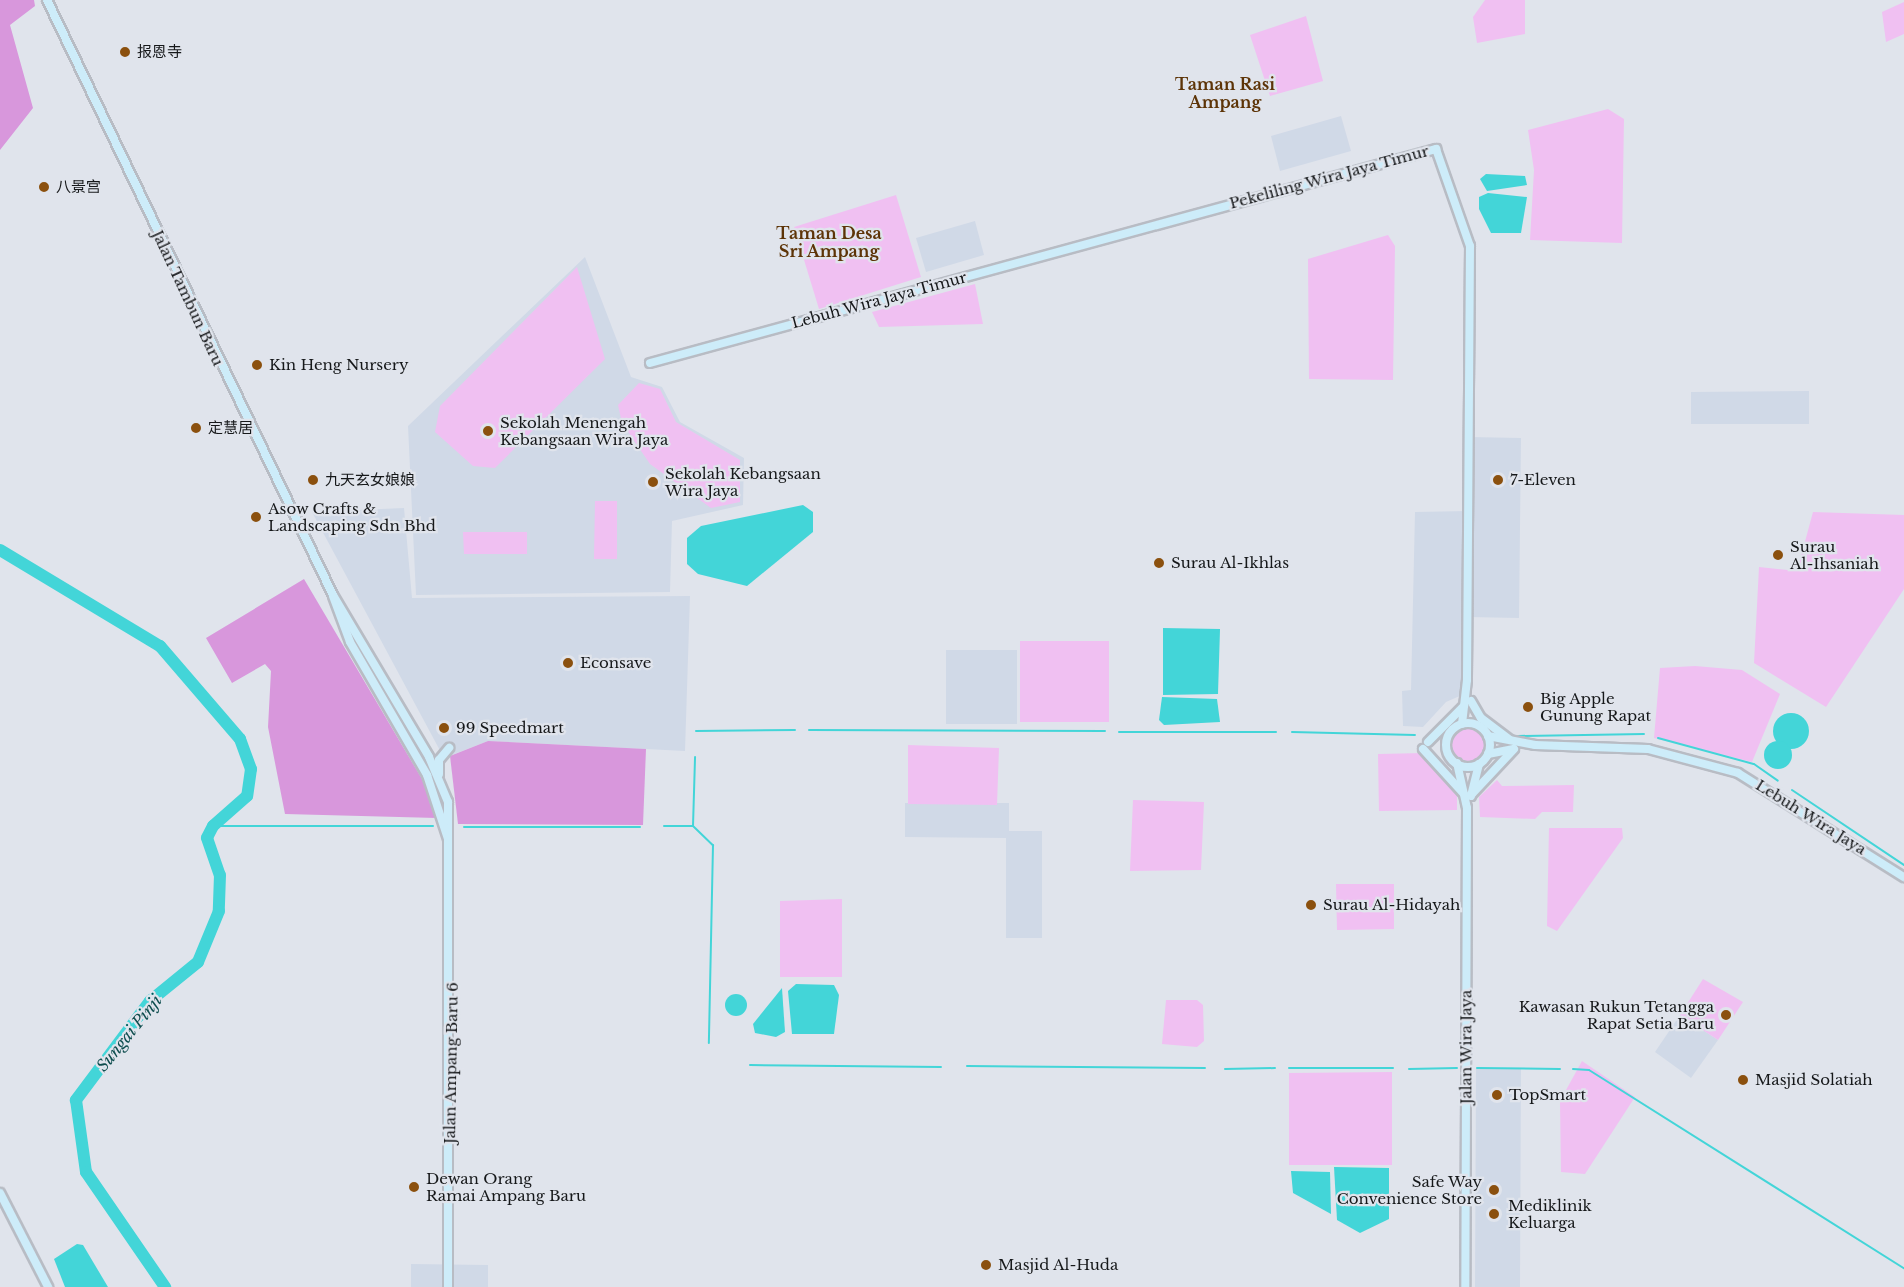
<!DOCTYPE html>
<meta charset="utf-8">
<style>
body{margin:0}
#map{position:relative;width:1904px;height:1287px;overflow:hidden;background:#e0e4ec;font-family:"Libre Baskerville","Noto Sans SC",serif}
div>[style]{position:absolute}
.built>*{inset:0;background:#d0d9e7}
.green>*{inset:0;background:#f0c0f2}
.round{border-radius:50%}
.forest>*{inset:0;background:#d897dc}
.water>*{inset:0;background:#43d5d8}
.stream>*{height:2px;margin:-1px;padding:0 1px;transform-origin:1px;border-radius:1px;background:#43d5d8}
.river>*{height:12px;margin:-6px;padding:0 6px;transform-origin:6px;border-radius:6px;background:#43d5d8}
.roads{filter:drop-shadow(2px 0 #b8bcc4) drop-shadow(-2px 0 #b8bcc4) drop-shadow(0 2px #b8bcc4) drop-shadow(0 -2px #b8bcc4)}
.secondary>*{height:8px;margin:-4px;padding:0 4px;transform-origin:4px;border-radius:4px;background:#cdecf9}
.secondary>.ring{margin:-4px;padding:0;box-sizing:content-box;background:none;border:8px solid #cdecf9;border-radius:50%}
.dots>*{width:16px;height:16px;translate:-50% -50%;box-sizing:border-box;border:3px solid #e0e4ec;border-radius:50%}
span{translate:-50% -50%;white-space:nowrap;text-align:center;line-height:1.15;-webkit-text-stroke:4.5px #e0e4ec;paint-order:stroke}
.poi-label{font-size:15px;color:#16181a}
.left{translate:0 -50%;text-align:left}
.right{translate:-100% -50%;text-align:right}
.street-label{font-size:15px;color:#16181a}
.neighbourhood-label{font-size:16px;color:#5d3407;font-weight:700}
.water-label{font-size:16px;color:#0f4e4f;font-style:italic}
</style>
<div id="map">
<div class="built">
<i style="clip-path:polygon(1341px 116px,1351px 151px,1280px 171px,1271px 136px)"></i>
<i style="clip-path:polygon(975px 221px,984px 255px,926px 272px,916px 238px)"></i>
<i style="clip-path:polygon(585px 257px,631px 377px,662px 387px,680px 422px,744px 458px,743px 505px,672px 521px,670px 592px,416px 595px,408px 426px)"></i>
<i style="clip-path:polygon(1809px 391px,1809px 424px,1691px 424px,1691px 392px)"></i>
<i style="clip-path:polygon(1469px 437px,1521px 438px,1519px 618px,1468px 617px,1462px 695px,1446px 702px,1423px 727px,1403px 726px,1402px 691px,1411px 690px,1415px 512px,1468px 511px)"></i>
<i style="clip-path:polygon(404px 508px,412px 598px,690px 596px,685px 751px,488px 741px,444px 758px,312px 512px)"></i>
<i style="clip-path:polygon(946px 650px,1017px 650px,1017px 724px,946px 724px)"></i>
<i style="clip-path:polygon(905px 803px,1009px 803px,1009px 831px,1042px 831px,1042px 938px,1006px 938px,1006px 838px,905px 837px)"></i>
<i style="clip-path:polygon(1680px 1015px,1718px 1040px,1691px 1078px,1655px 1052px)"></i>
<i style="clip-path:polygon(1476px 1069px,1521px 1069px,1520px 1287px,1475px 1287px)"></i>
<i style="clip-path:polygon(411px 1264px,488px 1265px,488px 1287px,411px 1287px)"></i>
</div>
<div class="green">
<i style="clip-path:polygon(1485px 0,1525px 0,1525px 34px,1477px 43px,1473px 17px)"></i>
<i style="clip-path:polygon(1904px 2px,1904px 34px,1886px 42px,1882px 12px)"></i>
<i style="clip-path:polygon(1306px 16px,1323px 81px,1270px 96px,1250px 35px)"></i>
<i style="clip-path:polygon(1608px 109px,1624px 119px,1622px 243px,1530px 240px,1534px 170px,1528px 130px)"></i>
<i style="clip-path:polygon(896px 195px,921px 277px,819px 309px,794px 227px)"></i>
<i style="clip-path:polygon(1388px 235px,1395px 246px,1393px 380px,1309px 379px,1308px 259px)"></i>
<i style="clip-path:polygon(577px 267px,605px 359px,495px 468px,473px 466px,435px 432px,440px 406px)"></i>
<i style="clip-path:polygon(975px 284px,983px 324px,879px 327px,872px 312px)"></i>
<i style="clip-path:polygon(639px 383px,660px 389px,676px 422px,740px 460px,740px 502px,711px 508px,650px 464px,622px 423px,618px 405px)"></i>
<i style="clip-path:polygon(595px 501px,617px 501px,617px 559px,594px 559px)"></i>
<i style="clip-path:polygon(1813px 512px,1904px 515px,1904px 589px,1826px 707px,1754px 663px,1759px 567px,1797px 571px)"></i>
<i style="clip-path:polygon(463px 532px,527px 532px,527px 554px,464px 554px)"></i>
<i style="clip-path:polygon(1020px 641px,1109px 641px,1109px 722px,1020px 722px)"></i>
<i style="clip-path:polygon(1695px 666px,1742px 670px,1780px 694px,1752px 762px,1654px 738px,1660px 668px)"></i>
<i class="round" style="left:1450px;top:727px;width:36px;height:36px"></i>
<i style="clip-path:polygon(908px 745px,999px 748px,997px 805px,908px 804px)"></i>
<i style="clip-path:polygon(1424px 753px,1457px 791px,1457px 810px,1379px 811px,1378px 754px)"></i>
<i style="clip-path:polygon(1497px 780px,1502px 786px,1574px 785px,1573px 812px,1542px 812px,1535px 819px,1480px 817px,1479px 797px)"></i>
<i style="clip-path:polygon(1133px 800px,1204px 802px,1201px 870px,1130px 871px)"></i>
<i style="clip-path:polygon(1549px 828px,1622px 828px,1623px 838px,1557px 931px,1547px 926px)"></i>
<i style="clip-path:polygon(1394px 884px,1394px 929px,1337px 930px,1336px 884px)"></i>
<i style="clip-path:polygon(842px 899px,842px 977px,780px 977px,780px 901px)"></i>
<i style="clip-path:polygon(1703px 979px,1743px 1002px,1718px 1040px,1680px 1015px)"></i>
<i style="clip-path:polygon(1166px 1000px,1197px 1000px,1203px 1005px,1204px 1041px,1197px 1047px,1162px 1044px)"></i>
<i style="clip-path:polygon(1582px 1061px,1635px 1097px,1585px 1174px,1561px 1172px,1560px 1101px)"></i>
<i style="clip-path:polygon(1392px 1072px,1392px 1165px,1289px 1165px,1289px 1073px)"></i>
</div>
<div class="forest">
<i style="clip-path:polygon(0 0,34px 0,35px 6px,10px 25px,33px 108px,0 150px)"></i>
<i style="clip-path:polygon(304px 579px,422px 779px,437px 818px,285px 814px,268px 727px,271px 671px,265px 664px,232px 683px,206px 638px)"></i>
<i style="clip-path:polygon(488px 741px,646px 749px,643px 825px,458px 824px,450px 756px)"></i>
</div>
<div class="water">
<i style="clip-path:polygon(1486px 174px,1525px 176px,1527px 185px,1487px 191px,1480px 179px)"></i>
<i style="clip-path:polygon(1488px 193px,1527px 197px,1521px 233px,1491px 233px,1479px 209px,1479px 197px)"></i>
<i style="clip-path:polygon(803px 505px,813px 512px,813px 532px,747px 586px,698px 574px,687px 564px,687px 538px,701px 526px)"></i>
<i style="clip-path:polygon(1163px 628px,1220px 629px,1218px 694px,1163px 695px)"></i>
<i style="clip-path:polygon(1162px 697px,1217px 699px,1220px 722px,1164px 725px,1159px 720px)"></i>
<i class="round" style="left:1773px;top:713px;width:36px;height:36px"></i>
<i class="round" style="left:1764px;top:741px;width:28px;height:28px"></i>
<i style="clip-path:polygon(796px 984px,834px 985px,839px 995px,834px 1034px,792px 1034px,788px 991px)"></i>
<i style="clip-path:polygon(782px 988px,785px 1032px,776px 1037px,755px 1033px,753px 1024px)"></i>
<i class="round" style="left:725px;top:994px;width:22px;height:22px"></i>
<i style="clip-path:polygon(1334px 1167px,1389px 1168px,1389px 1219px,1360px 1233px,1337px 1220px)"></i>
<i style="clip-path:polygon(1291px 1171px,1330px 1172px,1331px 1214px,1293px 1193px)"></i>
<i style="clip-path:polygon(77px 1244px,83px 1245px,108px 1287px,65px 1287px,54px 1259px)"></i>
</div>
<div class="stream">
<i style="left:809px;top:730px;width:296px;rotate:0.2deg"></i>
<i style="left:696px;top:731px;width:99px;rotate:-0.6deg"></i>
<i style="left:1119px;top:732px;width:157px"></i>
<i style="left:1292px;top:732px;width:123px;rotate:1.4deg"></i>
<i style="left:1518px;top:736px;width:126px;rotate:-0.9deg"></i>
<i style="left:1658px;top:738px;width:99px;rotate:15.2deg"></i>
<i style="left:1754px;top:764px;width:29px;rotate:35deg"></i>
<i style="left:1792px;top:790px;width:135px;rotate:33.8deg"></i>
<i style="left:213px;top:826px;width:220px"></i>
<i style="left:664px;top:826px;width:29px"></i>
<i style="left:693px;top:826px;width:28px;rotate:44deg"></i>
<i style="left:713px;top:845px;width:198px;rotate:91.2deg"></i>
<i style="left:693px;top:826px;width:69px;rotate:-88.3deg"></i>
<i style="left:464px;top:827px;width:176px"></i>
<i style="left:750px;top:1065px;width:191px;rotate:0.6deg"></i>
<i style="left:967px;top:1066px;width:238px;rotate:0.5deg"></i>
<i style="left:1289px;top:1068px;width:104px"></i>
<i style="left:1477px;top:1068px;width:83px;rotate:0.7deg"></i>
<i style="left:1225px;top:1069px;width:50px;rotate:-1.1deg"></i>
<i style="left:1409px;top:1069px;width:48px;rotate:-1.2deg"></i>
<i style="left:1573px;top:1069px;width:16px;rotate:4deg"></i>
<i style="left:1589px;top:1070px;width:372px;rotate:32.2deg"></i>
</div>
<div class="river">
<i style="left:0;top:550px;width:187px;rotate:31deg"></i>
<i style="left:160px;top:646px;width:123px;rotate:49.3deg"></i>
<i style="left:240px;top:739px;width:32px;rotate:70deg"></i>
<i style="left:251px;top:769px;width:27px;rotate:98deg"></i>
<i style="left:247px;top:796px;width:45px;rotate:138.6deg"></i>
<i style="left:213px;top:826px;width:13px;rotate:117deg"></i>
<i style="left:207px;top:838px;width:39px;rotate:71deg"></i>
<i style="left:220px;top:875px;width:36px;rotate:92deg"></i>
<i style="left:219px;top:911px;width:55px;rotate:112.4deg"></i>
<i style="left:198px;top:962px;width:62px;rotate:140.9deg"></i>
<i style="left:150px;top:1001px;width:124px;rotate:126.8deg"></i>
<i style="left:76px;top:1100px;width:73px;rotate:82.1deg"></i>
<i style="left:86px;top:1172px;width:140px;rotate:55.5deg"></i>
</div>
<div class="roads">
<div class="secondary">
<i style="left:47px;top:0;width:660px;rotate:64.33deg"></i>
<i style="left:333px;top:595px;width:188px;rotate:59.3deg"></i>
<i style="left:429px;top:757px;width:49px;rotate:67.1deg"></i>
<i style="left:448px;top:802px;width:37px;rotate:90deg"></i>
<i style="left:650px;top:363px;width:815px;rotate:-15.23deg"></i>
<i style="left:1436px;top:149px;width:103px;rotate:70.7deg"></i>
<i style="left:1470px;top:246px;width:434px;rotate:90.4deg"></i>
<i style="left:1467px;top:680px;width:44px;rotate:96.5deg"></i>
<i style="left:333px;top:596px;width:49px;rotate:69.7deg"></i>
<i style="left:350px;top:642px;width:154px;rotate:59.9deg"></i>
<i style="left:427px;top:775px;width:67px;rotate:71.8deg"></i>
<i style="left:448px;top:839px;width:448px;rotate:90deg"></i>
<i style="left:1471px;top:701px;width:20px;rotate:60deg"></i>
<i style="left:1481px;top:718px;width:36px;rotate:37deg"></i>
<i class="ring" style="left:1446px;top:723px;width:36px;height:36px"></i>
<i style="left:1488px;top:736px;width:48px;rotate:10.8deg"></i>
<i style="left:1535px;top:745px;width:113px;rotate:2deg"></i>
<i style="left:1648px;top:749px;width:93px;rotate:14.9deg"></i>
<i style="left:1738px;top:773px;width:196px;rotate:32.1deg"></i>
<i style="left:1428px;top:742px;width:51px;rotate:-45deg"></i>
<i style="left:1423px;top:749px;width:61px;rotate:47.7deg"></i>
<i style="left:1488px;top:754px;width:26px;rotate:-11deg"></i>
<i style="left:1457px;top:763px;width:46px;rotate:77.5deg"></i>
<i style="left:1467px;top:808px;width:479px;rotate:90.2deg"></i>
<i style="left:439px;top:774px;width:14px;rotate:-90deg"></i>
<i style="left:439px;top:760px;width:16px;rotate:-50deg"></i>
<i style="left:1471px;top:795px;width:63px;rotate:-46.9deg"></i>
<i style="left:1471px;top:796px;width:33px;rotate:-76deg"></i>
<i style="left:0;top:1193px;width:106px;rotate:62.9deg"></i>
</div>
</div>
<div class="dots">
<i style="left:125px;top:52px;background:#8b500e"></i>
<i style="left:44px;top:187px;background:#8b500e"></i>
<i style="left:257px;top:365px;background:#8b500e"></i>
<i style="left:196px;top:428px;background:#8b500e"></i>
<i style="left:488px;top:431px;background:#8b500e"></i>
<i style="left:313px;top:480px;background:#8b500e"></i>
<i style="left:1498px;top:480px;background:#8b500e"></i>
<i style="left:653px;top:482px;background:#8b500e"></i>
<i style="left:256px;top:517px;background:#8b500e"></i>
<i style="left:1778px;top:555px;background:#8b500e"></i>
<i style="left:1159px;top:563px;background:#8b500e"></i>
<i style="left:568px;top:663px;background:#8b500e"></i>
<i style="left:1528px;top:707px;background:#8b500e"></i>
<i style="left:444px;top:728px;background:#8b500e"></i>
<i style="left:1311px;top:905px;background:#8b500e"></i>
<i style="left:1726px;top:1015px;background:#8b500e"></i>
<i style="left:1743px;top:1080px;background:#8b500e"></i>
<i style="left:1497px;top:1095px;background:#8b500e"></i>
<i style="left:414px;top:1187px;background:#8b500e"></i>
<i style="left:1494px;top:1190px;background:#8b500e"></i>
<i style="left:1494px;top:1214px;background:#8b500e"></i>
<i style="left:986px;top:1265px;background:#8b500e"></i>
</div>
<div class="poi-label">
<span class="left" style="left:137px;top:52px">报恩寺</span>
<span class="left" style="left:56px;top:187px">八景宫</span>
<span class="left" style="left:269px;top:365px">Kin Heng Nursery</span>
<span class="left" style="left:500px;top:431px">Sekolah Menengah<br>Kebangsaan Wira Jaya</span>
<span class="left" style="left:208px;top:428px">定慧居</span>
<span class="left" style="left:665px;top:482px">Sekolah Kebangsaan<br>Wira Jaya</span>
<span class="left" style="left:325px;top:480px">九天玄女娘娘</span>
<span class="left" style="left:1510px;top:480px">7-Eleven</span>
<span class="left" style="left:268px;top:517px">Asow Crafts &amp;<br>Landscaping Sdn Bhd</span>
<span class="left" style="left:1790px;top:555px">Surau<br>Al-Ihsaniah</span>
<span class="left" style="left:1171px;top:563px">Surau Al-Ikhlas</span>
<span class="left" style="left:580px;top:663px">Econsave</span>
<span class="left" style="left:1540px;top:707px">Big Apple<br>Gunung Rapat</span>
<span class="left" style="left:456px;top:728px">99 Speedmart</span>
<span class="left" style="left:1323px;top:905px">Surau Al-Hidayah</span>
<span class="right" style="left:1714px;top:1015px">Kawasan Rukun Tetangga<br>Rapat Setia Baru</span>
<span class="left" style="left:1755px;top:1080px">Masjid Solatiah</span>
<span class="left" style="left:1509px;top:1095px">TopSmart</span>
<span class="left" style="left:426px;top:1187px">Dewan Orang<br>Ramai Ampang Baru</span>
<span class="right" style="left:1482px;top:1190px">Safe Way<br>Convenience Store</span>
<span class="left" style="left:1508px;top:1214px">Mediklinik<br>Keluarga</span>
<span class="left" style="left:998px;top:1265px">Masjid Al-Huda</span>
</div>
<div class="street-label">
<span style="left:1329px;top:177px;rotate:-15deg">Pekeliling Wira Jaya Timur</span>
<span style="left:188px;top:298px;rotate:65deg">Jalan Tambun Baru</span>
<span style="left:879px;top:300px;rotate:-15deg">Lebuh Wira Jaya Timur</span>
<span style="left:1811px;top:817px;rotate:32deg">Lebuh Wira Jaya</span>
<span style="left:1466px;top:1047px;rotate:-90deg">Jalan Wira Jaya</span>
<span style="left:451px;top:1063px;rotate:-89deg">Jalan Ampang Baru 6</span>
</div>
<div class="neighbourhood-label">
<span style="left:1225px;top:93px">Taman Rasi<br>Ampang</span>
<span style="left:829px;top:242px">Taman Desa<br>Sri Ampang</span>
</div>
<div class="water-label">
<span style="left:129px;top:1033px;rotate:-51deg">Sungai Pinji</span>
</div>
</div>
